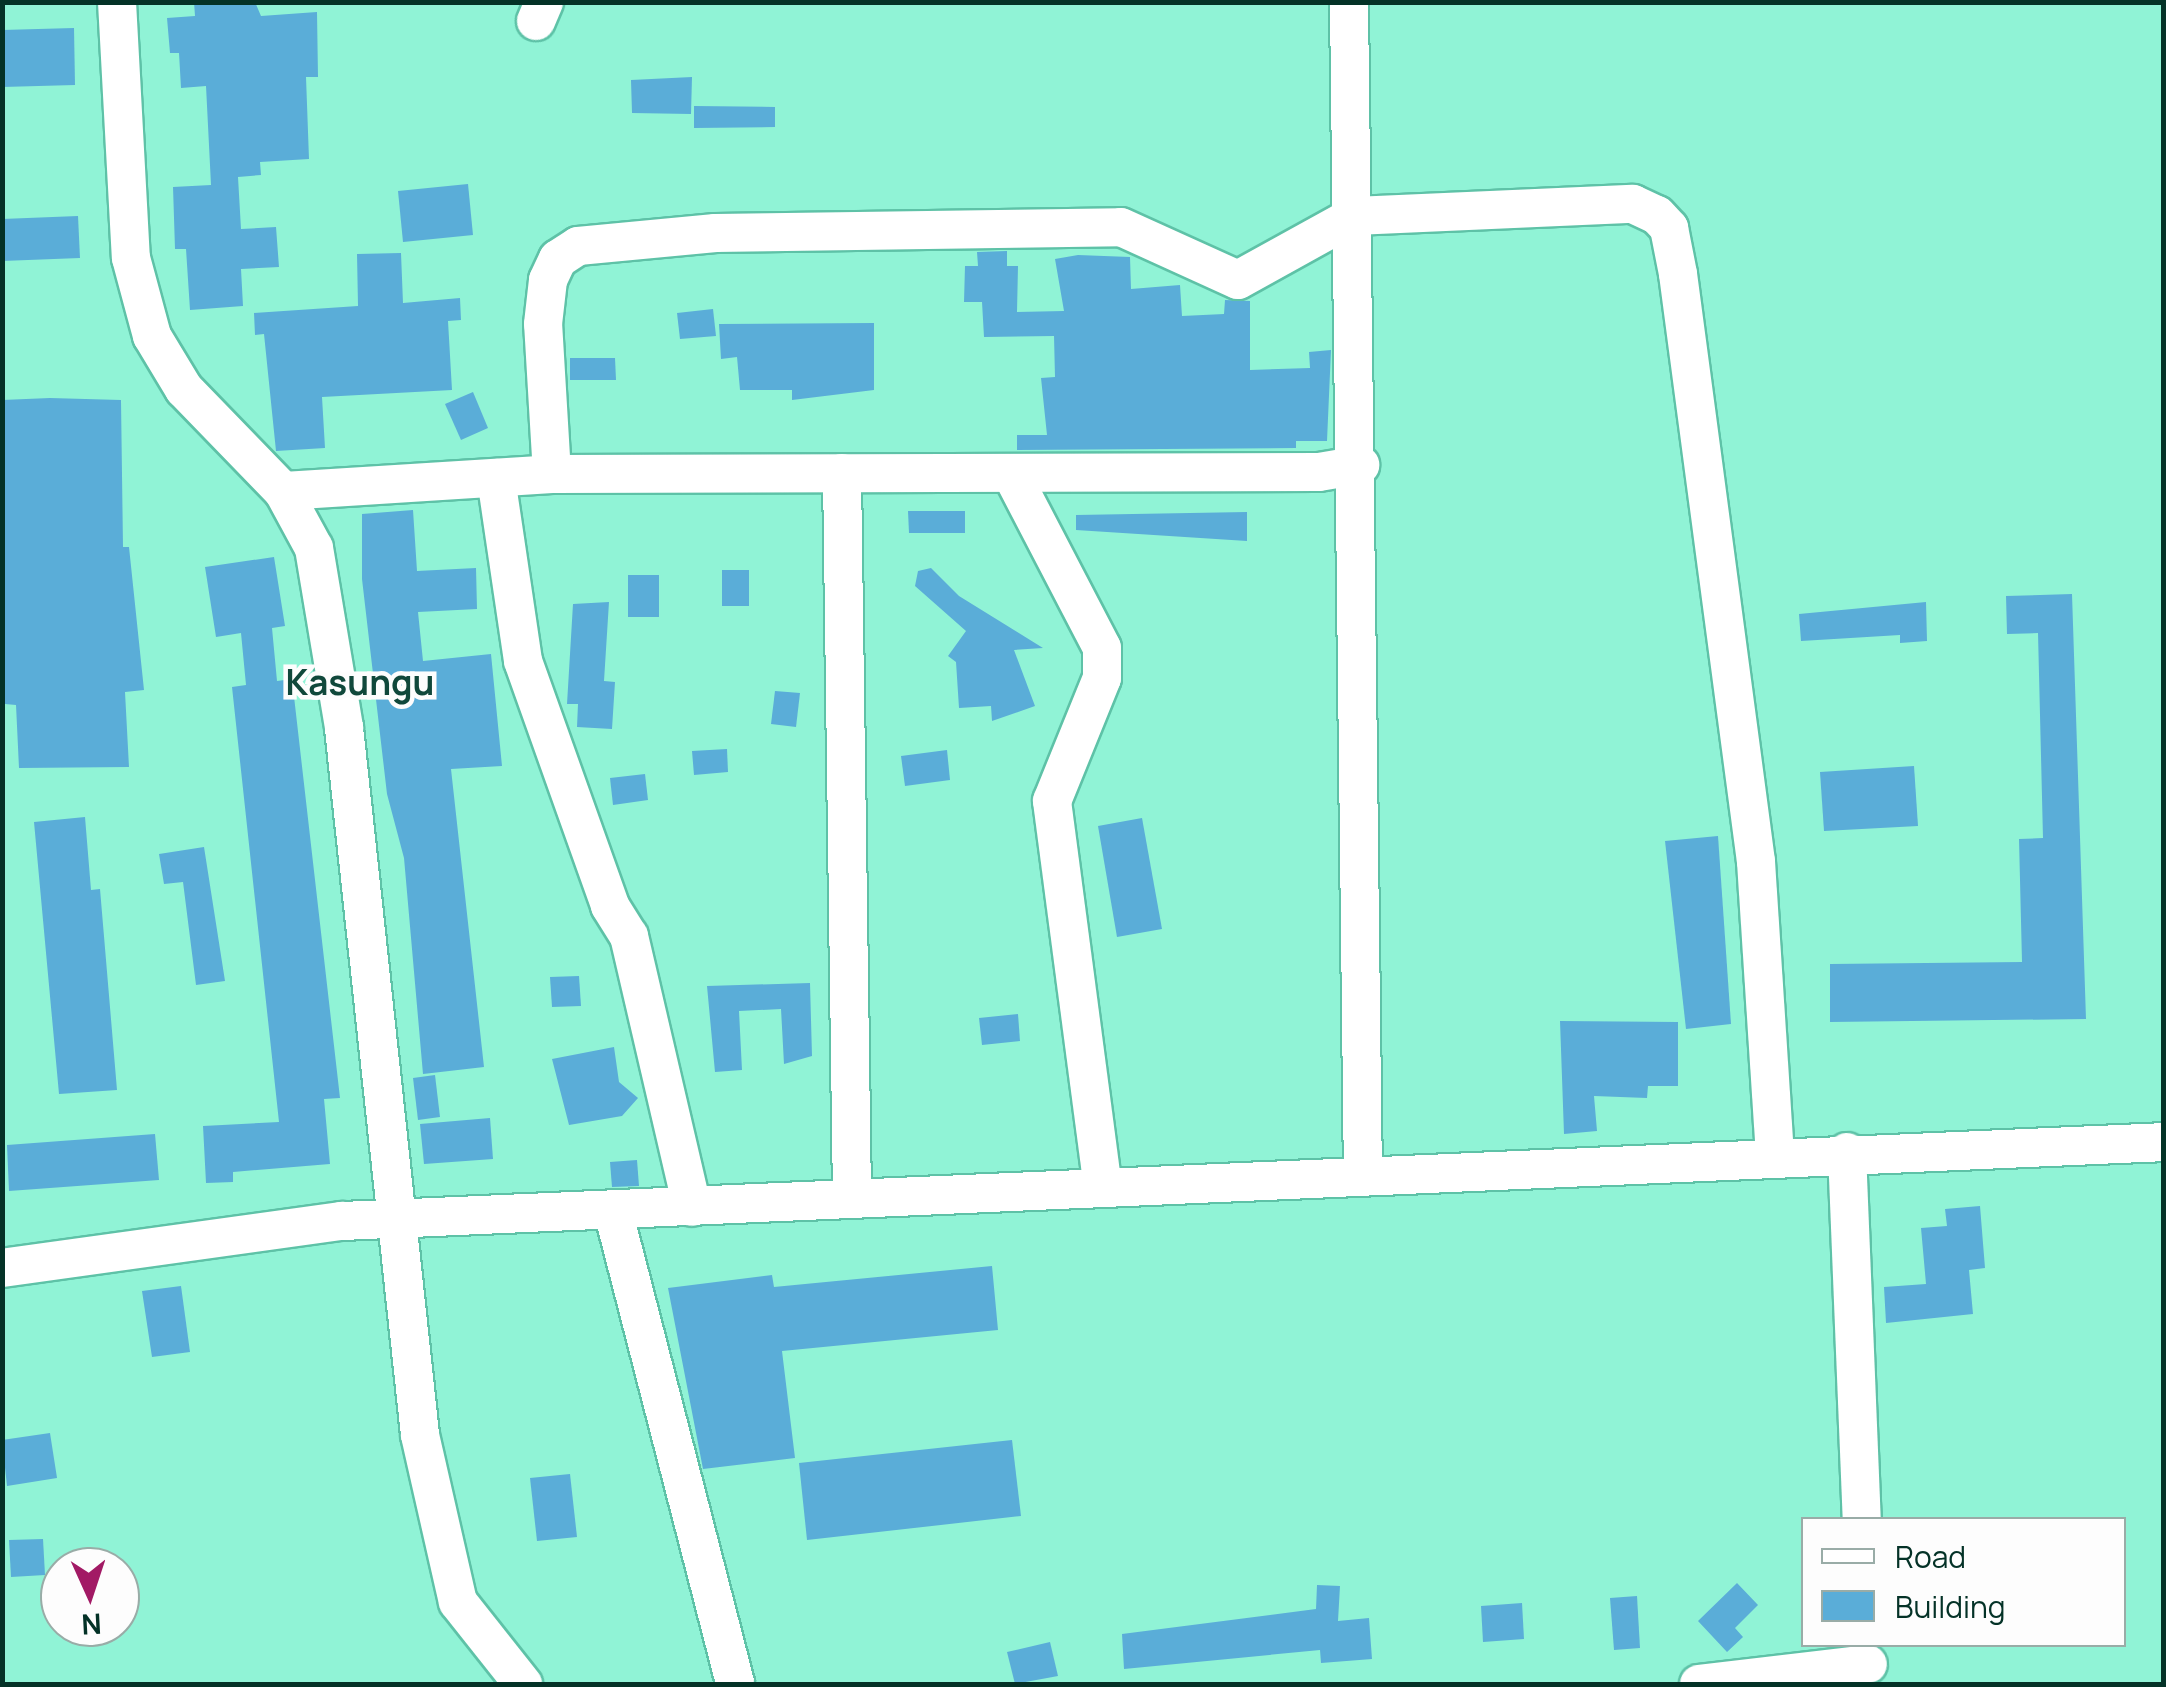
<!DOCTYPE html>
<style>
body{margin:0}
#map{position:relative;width:2166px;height:1687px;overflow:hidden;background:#90f3d6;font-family:Manrope,sans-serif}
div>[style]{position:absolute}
.building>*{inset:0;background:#5aadd8}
.roads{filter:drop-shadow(2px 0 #5ec2a7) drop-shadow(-2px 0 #5ec2a7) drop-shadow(0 2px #5ec2a7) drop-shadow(0 -2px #5ec2a7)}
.minor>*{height:38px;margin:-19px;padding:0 19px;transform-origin:19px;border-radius:19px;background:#fff}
span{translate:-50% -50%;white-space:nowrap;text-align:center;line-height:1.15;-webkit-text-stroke:9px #fdfdfd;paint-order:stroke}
.district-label{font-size:35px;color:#10483b;font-weight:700}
.frame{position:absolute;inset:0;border:5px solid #043227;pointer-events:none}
.legend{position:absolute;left:1801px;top:1517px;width:325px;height:130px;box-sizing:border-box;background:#fdfdfd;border:2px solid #99aca7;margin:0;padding:12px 18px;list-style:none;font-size:30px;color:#043227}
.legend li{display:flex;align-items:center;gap:20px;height:50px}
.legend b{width:50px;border:2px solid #99aca7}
.north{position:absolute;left:40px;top:1547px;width:100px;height:100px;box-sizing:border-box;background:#fdfdfd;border:2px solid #99aca7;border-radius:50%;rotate:177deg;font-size:28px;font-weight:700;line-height:40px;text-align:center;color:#043227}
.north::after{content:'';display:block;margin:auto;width:35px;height:45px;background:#a21a65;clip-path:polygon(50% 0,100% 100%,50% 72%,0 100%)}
</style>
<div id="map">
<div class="building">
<i style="clip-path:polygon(194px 2px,255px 2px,261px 16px,317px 12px,318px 77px,306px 77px,309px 159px,260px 162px,261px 175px,238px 177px,241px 229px,276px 227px,279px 267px,241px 269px,243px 306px,190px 310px,186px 249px,175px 249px,173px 187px,211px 185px,206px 86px,181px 88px,179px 53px,170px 53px,167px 18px,195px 16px)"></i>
<i style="clip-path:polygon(74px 28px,75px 85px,2px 87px,2px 30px)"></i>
<i style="clip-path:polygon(692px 77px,691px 114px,632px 113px,631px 80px)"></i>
<i style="clip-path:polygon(694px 106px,775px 107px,775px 127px,694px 128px)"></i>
<i style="clip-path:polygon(468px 184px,473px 235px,403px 242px,398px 191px)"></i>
<i style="clip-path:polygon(78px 216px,80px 258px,2px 261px,2px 219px)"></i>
<i style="clip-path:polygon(1007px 251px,1007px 266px,1018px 266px,1017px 312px,1064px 311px,1055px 259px,1078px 255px,1130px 257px,1131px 289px,1180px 285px,1182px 316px,1224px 314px,1225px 300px,1250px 301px,1250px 370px,1310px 368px,1309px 352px,1331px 350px,1327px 441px,1296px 441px,1296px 448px,1017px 450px,1017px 435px,1047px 435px,1041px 378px,1055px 377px,1054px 336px,984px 337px,982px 302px,964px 302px,965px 266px,978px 266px,977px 252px)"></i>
<i style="clip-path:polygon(401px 253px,403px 303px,460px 298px,461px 320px,448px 321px,452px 390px,322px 397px,325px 448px,276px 451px,264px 334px,255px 335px,254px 313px,358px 306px,357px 254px)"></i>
<i style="clip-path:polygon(713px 309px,716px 336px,680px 339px,677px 313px)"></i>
<i style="clip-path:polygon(874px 323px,874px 390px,792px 400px,792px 390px,740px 390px,737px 357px,721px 359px,719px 324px)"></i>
<i style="clip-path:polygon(570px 358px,615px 358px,616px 380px,570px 380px)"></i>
<i style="clip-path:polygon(473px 392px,488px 428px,461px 440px,445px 404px)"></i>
<i style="clip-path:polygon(50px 398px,121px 400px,123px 547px,129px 547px,144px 690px,125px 692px,129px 767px,19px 768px,16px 705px,5px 704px,2px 400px)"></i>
<i style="clip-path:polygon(413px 510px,417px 571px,476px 568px,477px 609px,418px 612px,423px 661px,491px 654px,502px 766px,451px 769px,484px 1067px,423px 1074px,404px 858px,387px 794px,362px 579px,362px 514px)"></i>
<i style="clip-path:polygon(908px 511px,965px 511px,965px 533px,909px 533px)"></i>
<i style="clip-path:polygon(1247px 512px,1247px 541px,1076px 530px,1076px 515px)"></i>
<i style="clip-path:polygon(274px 557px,285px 626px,272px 628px,277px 681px,292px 679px,340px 1098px,324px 1099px,330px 1164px,233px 1172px,233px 1182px,206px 1183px,203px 1126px,279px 1122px,232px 687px,246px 685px,241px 633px,216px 637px,205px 567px)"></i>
<i style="clip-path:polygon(931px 568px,959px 596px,1043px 648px,1014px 650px,1035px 706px,992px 721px,991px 706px,959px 708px,956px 662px,948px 656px,966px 631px,915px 586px,918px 571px)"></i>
<i style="clip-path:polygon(722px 570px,749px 570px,749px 606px,722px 606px)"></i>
<i style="clip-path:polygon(628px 575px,659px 575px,659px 617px,628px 617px)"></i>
<i style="clip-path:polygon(2072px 594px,2086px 1019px,1830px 1022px,1830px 964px,2022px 962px,2019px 839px,2043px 838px,2038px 633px,2007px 634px,2006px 596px)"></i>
<i style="clip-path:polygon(609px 602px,604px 681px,615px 682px,612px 729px,577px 727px,578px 704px,567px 704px,573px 604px)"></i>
<i style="clip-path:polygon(1926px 602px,1927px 641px,1900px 643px,1900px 635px,1801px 641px,1799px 614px)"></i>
<i style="clip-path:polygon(775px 691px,800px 693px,796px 727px,771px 724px)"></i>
<i style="clip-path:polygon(727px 749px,728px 772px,694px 775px,692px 751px)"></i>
<i style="clip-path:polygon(947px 750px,950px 780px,905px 786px,901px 756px)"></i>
<i style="clip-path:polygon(1914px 766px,1918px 826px,1824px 831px,1820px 772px)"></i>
<i style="clip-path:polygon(645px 774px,648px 800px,613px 805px,610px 778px)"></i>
<i style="clip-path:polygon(85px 817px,91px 890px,100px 889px,117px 1090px,59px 1094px,34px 822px)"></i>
<i style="clip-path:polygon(1142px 818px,1162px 929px,1117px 937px,1098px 826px)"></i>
<i style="clip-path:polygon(1718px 836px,1731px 1024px,1686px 1029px,1665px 841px)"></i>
<i style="clip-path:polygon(204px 847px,225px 981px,196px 985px,183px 882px,164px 884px,159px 854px)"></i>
<i style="clip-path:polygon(579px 976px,581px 1006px,552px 1007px,550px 977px)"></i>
<i style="clip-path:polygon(810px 983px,812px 1056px,784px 1064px,781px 1009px,739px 1011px,742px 1070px,715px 1072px,707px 986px)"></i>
<i style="clip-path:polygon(1018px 1014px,1020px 1041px,982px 1045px,979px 1018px)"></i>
<i style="clip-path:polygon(1560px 1021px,1678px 1022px,1678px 1086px,1648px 1086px,1647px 1098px,1594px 1096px,1597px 1131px,1564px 1134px)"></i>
<i style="clip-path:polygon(614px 1047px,619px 1082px,638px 1098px,622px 1116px,569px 1125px,552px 1059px)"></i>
<i style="clip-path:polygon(435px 1075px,440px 1117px,418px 1120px,413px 1078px)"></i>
<i style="clip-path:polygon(490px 1118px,493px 1159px,424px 1164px,420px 1124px)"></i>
<i style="clip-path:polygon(155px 1134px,159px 1180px,9px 1191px,7px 1145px)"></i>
<i style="clip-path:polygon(637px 1160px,639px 1186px,612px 1187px,610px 1162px)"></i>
<i style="clip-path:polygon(1980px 1206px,1985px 1268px,1969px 1270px,1973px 1314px,1886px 1323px,1884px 1287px,1926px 1284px,1921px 1228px,1947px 1226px,1945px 1209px)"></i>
<i style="clip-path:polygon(992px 1266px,998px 1330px,782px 1351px,795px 1458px,703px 1469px,668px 1288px,772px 1275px,774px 1287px)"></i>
<i style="clip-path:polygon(181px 1286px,190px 1352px,152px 1357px,142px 1291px)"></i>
<i style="clip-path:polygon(50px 1433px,57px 1478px,7px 1486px,2px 1440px)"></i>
<i style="clip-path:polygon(1012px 1440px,1021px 1516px,807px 1540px,799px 1463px)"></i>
<i style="clip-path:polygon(570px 1474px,577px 1537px,537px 1541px,530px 1478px)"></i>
<i style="clip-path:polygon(43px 1539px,45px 1575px,11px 1577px,9px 1540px)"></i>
<i style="clip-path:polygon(1737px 1583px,1758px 1605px,1735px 1628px,1743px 1637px,1727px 1652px,1698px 1621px)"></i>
<i style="clip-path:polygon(1317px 1585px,1340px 1586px,1338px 1621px,1369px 1618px,1372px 1659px,1321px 1663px,1320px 1650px,1124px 1669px,1122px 1634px,1316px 1609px)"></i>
<i style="clip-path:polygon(1637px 1596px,1640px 1648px,1614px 1650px,1610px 1598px)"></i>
<i style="clip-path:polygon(1522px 1603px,1524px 1639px,1483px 1642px,1481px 1606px)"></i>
<i style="clip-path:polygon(1050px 1642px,1058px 1676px,1015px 1684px,1007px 1652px)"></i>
</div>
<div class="roads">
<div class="minor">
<i style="left:117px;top:2px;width:256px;rotate:86.9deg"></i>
<i style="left:131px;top:258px;width:81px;rotate:74.9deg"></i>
<i style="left:152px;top:336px;width:62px;rotate:58.9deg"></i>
<i style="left:184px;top:389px;width:142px;rotate:45.9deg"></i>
<i style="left:283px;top:491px;width:65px;rotate:61.5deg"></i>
<i style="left:314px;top:548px;width:182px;rotate:80.5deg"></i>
<i style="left:344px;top:728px;width:711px;rotate:83.86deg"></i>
<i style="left:420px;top:1435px;width:171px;rotate:77.2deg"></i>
<i style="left:458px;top:1602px;width:105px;rotate:51.6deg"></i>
<i style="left:1349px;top:2px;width:1174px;rotate:89.32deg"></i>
<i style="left:536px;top:21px;width:21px;rotate:-67deg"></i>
<i style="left:842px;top:473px;width:723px;rotate:89.21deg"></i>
<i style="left:1011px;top:473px;width:197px;rotate:62.5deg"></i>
<i style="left:1102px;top:648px;width:30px;rotate:90deg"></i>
<i style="left:1102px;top:678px;width:133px;rotate:112.1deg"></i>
<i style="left:1052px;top:801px;width:388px;rotate:82.5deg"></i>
<i style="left:552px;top:474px;width:150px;rotate:-93.4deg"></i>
<i style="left:543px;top:324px;width:44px;rotate:-83.5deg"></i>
<i style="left:548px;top:280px;width:23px;rotate:-65deg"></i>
<i style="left:558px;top:259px;width:24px;rotate:-33deg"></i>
<i style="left:578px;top:246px;width:138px;rotate:-5.4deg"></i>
<i style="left:715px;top:233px;width:406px;rotate:-0.8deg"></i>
<i style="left:1121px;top:227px;width:128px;rotate:24.4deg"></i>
<i style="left:1238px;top:280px;width:132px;rotate:-28.9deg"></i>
<i style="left:1354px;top:216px;width:279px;rotate:-2.5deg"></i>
<i style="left:1633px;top:204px;width:26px;rotate:25deg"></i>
<i style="left:1657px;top:215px;width:18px;rotate:47deg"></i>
<i style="left:1669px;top:228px;width:47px;rotate:78.9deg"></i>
<i style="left:1678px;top:274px;width:593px;rotate:82.44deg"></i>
<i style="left:1756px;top:862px;width:295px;rotate:86.3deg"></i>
<i style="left:496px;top:478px;width:185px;rotate:81.6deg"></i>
<i style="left:523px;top:661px;width:260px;rotate:70.4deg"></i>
<i style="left:610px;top:906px;width:36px;rotate:58deg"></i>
<i style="left:629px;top:936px;width:278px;rotate:76.9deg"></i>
<i style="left:283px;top:491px;width:270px;rotate:-3.6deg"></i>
<i style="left:552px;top:474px;width:767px;rotate:-0.15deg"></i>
<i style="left:1319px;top:472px;width:42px;rotate:-9.7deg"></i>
<i style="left:1847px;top:1152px;width:368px;rotate:87.7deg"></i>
<i style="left:613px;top:1211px;width:488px;rotate:75.5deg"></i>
<i style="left:2px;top:1268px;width:343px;rotate:-7.9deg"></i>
<i style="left:342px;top:1221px;width:1824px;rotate:-2.48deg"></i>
<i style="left:1699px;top:1684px;width:170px;rotate:-6.7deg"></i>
</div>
</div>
<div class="district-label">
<span style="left:360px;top:682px">Kasungu</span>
</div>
<div class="frame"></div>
<ul class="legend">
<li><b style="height:12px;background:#fff"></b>Road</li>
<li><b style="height:28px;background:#5aadd8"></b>Building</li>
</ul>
<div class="north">N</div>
</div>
